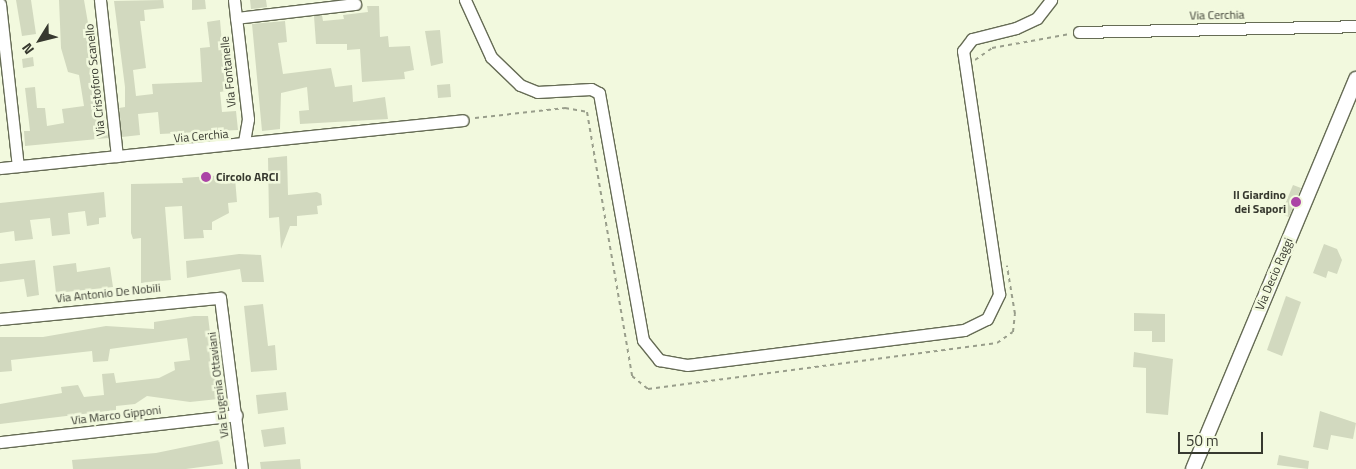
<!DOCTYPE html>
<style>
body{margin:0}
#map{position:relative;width:1356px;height:469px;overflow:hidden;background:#f2f9de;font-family:"Titillium Web",sans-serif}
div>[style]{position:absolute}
.building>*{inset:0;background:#d2d9bf}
.path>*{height:2px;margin-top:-1px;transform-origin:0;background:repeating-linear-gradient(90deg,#999e8b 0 4px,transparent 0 8px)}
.roads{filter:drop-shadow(1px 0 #666c55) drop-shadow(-1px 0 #666c55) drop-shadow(0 1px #666c55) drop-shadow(0 -1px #666c55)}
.minor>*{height:11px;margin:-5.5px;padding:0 5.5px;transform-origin:5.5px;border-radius:5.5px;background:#fff}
.major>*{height:14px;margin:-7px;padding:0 7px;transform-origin:7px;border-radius:7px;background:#fff}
.dots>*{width:14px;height:14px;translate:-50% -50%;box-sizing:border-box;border:2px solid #f2f9de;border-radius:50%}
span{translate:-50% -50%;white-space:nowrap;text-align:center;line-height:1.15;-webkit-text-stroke:5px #f2f9de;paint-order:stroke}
.street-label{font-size:12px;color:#37392f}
.poi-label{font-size:12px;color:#37392f;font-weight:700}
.left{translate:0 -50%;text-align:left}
.right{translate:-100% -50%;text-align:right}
.north{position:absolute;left:15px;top:15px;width:50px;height:50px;-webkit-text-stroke:4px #f2f9de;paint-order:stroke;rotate:234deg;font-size:14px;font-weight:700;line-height:20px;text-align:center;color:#37392f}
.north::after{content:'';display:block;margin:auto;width:18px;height:22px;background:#37392f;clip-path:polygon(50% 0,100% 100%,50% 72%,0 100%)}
.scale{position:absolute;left:1178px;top:432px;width:85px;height:22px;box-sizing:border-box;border:2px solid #37392f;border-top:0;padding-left:6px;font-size:15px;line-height:18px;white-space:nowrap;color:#37392f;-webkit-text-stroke:4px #f2f9de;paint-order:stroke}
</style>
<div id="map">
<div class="building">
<i style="clip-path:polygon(16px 0,31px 0,36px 34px,22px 36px)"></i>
<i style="clip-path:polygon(59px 0,84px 0,108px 138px,25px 146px,24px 131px,30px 131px,25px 88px,35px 87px,37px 108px,45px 108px,47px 126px,64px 123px,62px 109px,84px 106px,79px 75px,68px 72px,61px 48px)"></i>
<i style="clip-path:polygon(163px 0,164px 8px,144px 10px,145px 21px,140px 21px,146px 68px,133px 70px,136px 96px,153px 94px,152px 84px,202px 82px,200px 48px,210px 47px,207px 22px,220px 20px,226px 91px,220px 92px,222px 112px,236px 111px,238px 130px,160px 134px,158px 112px,138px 114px,140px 135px,122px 137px,119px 108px,125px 107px,125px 87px,114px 1px)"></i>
<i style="clip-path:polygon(192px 0,205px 0,206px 9px,192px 10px)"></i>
<i style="clip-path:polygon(250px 0,266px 0,267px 7px,251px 9px)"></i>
<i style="clip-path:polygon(367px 6px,379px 6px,380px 37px,388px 36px,389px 47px,410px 46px,414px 70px,404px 72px,405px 79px,362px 82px,360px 49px,347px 50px,347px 44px,316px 44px,314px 16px,322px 15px,323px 21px,344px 19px,343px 15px,368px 12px)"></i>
<i style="clip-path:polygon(285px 21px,287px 42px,278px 43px,283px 74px,331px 68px,335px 87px,352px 85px,353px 102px,385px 97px,388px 119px,300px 124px,299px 111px,309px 110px,307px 87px,281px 93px,280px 129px,262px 131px,252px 24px)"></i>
<i style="clip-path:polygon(440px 30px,443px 63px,431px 66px,425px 31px)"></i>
<i style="clip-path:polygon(33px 57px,34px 66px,23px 68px,22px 59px)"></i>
<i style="clip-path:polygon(450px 84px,451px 97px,438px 98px,437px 85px)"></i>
<i style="clip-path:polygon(287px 156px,288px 195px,317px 192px,321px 194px,322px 205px,317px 206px,318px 214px,297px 216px,297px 226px,290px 226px,281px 249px,279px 217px,269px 218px,268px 158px)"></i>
<i style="clip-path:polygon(225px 175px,226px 179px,235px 178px,237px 202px,228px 203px,229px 213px,212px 222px,212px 230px,203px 230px,204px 238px,184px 239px,182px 206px,165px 207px,171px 280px,141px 283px,141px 238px,133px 239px,131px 233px,131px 184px,183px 183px,182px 178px)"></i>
<i style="clip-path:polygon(1293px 185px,1301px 188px,1289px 217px,1281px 214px)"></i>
<i style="clip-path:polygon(104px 192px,106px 217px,99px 218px,99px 224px,87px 226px,85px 211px,68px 213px,70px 234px,52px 236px,50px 218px,30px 220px,33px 239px,15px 241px,14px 231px,0 233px,0 203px)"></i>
<i style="clip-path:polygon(1324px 244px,1337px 249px,1342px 260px,1337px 274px,1328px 271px,1326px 278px,1313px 273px)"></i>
<i style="clip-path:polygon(239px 254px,261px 255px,264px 282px,242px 282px,240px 269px,187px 278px,186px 261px)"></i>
<i style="clip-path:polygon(35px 260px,39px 295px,27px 297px,24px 279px,0 282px,0 264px)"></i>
<i style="clip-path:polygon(76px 263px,77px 272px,110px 267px,113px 287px,56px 293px,53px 266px)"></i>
<i style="clip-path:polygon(1286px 296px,1301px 302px,1282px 356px,1267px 350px)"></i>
<i style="clip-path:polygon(263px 304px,268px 346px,275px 345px,277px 370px,251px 372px,244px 306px)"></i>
<i style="clip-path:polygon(1134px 313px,1165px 314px,1165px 342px,1152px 342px,1152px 331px,1134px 331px)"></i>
<i style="clip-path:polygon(194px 316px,208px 316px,218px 399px,190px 402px,147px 396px,135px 404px,116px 406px,116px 410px,0 424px,0 404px,62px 393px,61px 387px,78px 385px,84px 397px,104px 395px,102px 374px,114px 373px,116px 383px,159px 378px,175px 370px,174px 362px,190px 360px,187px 338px,110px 349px,108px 361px,93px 362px,92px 351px,11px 360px,12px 371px,0 372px,0 337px,43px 337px,106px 326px,154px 329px,154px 322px)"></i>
<i style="clip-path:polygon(1134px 352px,1173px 359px,1168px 415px,1146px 413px,1146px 368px,1133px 367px)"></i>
<i style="clip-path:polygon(286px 392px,288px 410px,258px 414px,256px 395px)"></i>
<i style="clip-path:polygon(1320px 411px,1356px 423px,1353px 439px,1331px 435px,1328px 450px,1313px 447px)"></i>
<i style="clip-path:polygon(284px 427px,286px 444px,264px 447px,261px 430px)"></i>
<i style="clip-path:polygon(219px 440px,223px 464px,186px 469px,73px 469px,72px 460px,156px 453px)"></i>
<i style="clip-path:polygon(1279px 455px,1309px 461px,1308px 469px,1277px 465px)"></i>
<i style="clip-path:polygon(300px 459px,301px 469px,261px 469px,260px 462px)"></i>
</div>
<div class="path">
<i style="left:975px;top:60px;width:21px;rotate:-35deg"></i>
<i style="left:992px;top:48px;width:79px;rotate:-10.2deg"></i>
<i style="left:475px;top:118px;width:91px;rotate:-6.3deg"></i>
<i style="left:565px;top:108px;width:22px;rotate:10deg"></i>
<i style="left:587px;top:112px;width:268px;rotate:80.3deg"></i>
<i style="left:632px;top:376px;width:21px;rotate:39deg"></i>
<i style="left:648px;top:389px;width:352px;rotate:-7.5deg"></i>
<i style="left:997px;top:343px;width:19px;rotate:-35deg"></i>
<i style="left:1013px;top:332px;width:18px;rotate:-84deg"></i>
<i style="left:1015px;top:314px;width:49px;rotate:-99.5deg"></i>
</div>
<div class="roads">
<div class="minor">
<i style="left:100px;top:0;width:157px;rotate:83.8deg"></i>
<i style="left:234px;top:0;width:120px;rotate:83.3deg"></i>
<i style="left:248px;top:119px;width:22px;rotate:100deg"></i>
<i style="left:465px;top:0;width:63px;rotate:65.5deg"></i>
<i style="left:491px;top:57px;width:40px;rotate:44deg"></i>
<i style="left:520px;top:85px;width:18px;rotate:22deg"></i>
<i style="left:537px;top:92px;width:54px;rotate:-3.2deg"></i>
<i style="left:591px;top:89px;width:9px;rotate:27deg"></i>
<i style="left:599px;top:93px;width:251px;rotate:79.9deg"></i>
<i style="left:643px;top:340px;width:26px;rotate:51deg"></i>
<i style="left:659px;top:360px;width:28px;rotate:10deg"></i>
<i style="left:687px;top:365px;width:279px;rotate:-7.2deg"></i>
<i style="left:964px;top:330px;width:25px;rotate:-26deg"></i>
<i style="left:987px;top:319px;width:28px;rotate:-64deg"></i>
<i style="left:999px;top:294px;width:246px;rotate:-98.4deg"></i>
<i style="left:963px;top:51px;width:15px;rotate:-53deg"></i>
<i style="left:972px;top:39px;width:45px;rotate:-14deg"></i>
<i style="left:1016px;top:28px;width:23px;rotate:-25deg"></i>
<i style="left:1037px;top:18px;width:23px;rotate:-52deg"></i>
<i style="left:0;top:4px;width:163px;rotate:83.7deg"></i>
<i style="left:236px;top:18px;width:120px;rotate:-6.7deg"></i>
<i style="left:1079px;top:32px;width:277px;rotate:-1.2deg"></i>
<i style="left:0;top:168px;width:465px;rotate:-5.9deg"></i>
<i style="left:0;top:319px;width:221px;rotate:-5.5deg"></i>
<i style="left:220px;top:298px;width:172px;rotate:82.7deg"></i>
<i style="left:0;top:442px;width:238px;rotate:-6.5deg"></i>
</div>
<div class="major">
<i style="left:1193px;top:469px;width:423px;rotate:-67.3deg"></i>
</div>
</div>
<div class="dots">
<i style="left:206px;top:177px;background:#ab44a6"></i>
<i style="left:1296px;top:202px;background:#ab44a6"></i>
</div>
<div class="street-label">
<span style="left:1217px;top:15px;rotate:-1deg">Via Cerchia</span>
<span style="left:228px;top:72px;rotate:-96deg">Via Fontanelle</span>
<span style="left:95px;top:80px;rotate:-96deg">Via Cristoforo Scanello</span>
<span style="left:201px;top:136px;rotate:-5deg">Via Cerchia</span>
<span style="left:1274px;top:274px;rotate:-67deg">Via Decio Raggi</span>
<span style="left:108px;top:293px;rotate:-6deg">Via Antonio De Nobili</span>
<span style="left:218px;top:385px;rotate:-97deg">Via Eugenia Ottaviani</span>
<span style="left:116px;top:415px;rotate:-7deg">Via Marco Gipponi</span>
</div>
<div class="poi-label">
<span class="left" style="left:216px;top:177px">Circolo ARCI</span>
<span class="right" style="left:1286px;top:202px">Il Giardino<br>dei Sapori</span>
</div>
<div class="north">N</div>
<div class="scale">50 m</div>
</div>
